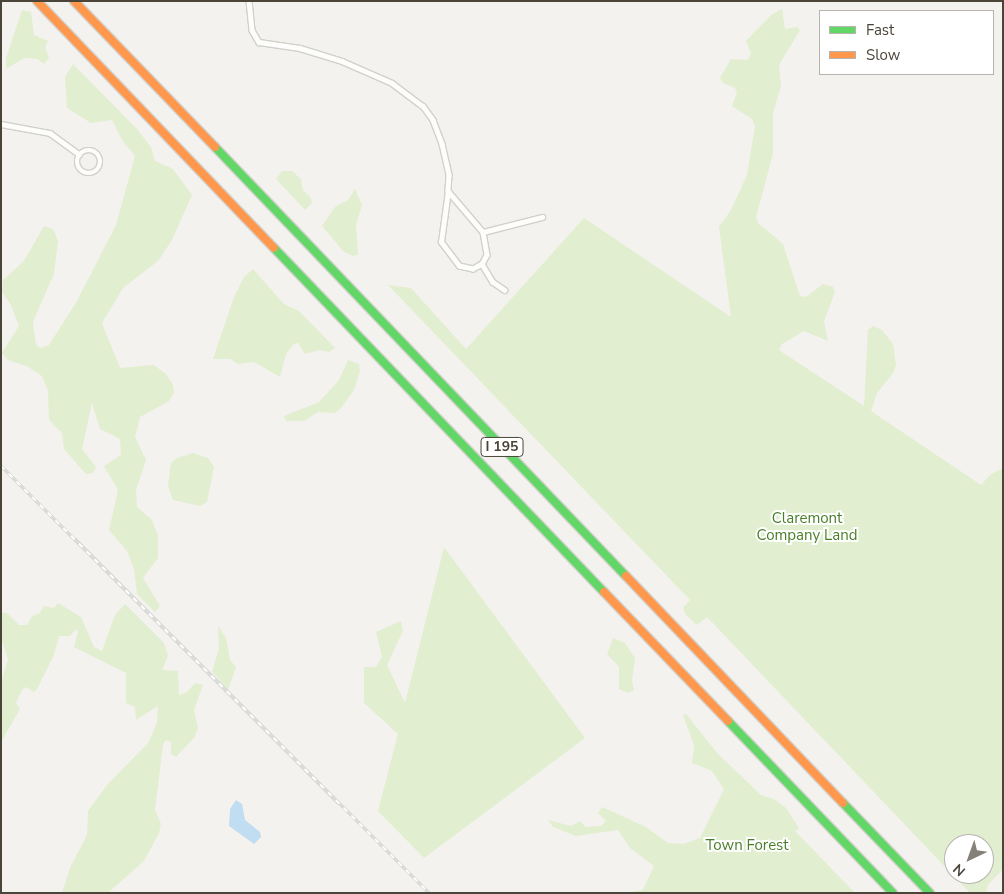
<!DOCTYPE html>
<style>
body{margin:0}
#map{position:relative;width:1004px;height:894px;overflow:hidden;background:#f4f2ee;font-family:"Nunito Sans",sans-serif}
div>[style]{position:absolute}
.green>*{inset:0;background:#e1eecf}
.water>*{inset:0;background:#c0ddf1}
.roads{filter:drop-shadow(1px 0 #d2d0cb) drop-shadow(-1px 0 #d2d0cb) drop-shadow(0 1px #d2d0cb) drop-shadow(0 -1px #d2d0cb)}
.street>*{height:4.5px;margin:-2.25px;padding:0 2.25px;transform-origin:2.25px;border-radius:2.25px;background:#fdfdfc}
.street>.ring{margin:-2.25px;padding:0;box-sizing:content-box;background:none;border:4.5px solid #fdfdfc;border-radius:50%}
.fast>*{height:8px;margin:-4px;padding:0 4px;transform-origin:4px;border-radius:4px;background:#63d668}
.slow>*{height:8px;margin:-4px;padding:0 4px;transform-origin:4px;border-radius:4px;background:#ff974d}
.rail>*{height:4px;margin-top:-2px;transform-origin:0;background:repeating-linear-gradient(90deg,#fff 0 5.5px,#dbdbda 0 11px);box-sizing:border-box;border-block:1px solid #dbdbda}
span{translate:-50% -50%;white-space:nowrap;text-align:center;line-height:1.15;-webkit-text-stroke:4px #fff;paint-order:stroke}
.shield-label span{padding:1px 4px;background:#fff;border:1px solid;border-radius:4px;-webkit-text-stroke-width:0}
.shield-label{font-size:14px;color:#4b4439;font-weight:700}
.park-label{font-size:15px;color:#4a7f2a}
.frame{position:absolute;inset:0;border:2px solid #4b4439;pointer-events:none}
.legend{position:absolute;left:819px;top:10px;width:175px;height:65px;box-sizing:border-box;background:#fff;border:1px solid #b7b4b0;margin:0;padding:6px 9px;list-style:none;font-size:15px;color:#4b4439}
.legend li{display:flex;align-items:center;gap:10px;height:25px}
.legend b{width:25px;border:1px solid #b7b4b0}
.north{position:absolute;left:944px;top:834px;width:50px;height:50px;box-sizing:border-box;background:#fff;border:1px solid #b7b4b0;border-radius:50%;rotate:222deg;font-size:14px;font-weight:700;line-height:20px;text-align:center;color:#4b4439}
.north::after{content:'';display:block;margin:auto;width:18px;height:22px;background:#868178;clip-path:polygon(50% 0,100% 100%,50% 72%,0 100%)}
</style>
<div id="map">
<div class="green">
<i style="clip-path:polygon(evenodd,782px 9px,785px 29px,797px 27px,800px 30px,779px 65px,781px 86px,773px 113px,773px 154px,756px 217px,758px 223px,783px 244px,800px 296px,806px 297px,823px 284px,833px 287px,835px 292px,824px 321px,828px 341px,804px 331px,782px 344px,779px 350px,864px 406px,868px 330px,873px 326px,882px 330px,893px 344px,896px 365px,893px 373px,877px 393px,871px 411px,981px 485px,991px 474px,1003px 468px,1003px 869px,988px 885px,986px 893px,970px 893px,707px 617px,697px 625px,686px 615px,683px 608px,690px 600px,388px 285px,411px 288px,466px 349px,584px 218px,731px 317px,719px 227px,731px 210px,747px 175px,755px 126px,752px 119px,732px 106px,737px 93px,735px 88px,723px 83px,720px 78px,731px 59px,748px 60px,751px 53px,746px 41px,771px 15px,782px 9px,954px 844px,984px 844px,984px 874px,954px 874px,954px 844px)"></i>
<i style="clip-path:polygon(22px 10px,31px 12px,34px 35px,48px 41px,45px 47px,49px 58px,44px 64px,37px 59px,24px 58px,6px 69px,6px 58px)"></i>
<i style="clip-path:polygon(73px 64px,137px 129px,151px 147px,155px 161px,173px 169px,192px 195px,172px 240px,158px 261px,123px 288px,102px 323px,120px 368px,154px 365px,166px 374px,173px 385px,174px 393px,169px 401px,140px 417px,135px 437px,146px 460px,136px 490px,137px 507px,152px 520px,158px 536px,158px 558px,143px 578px,160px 606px,155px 612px,137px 594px,134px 569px,127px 551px,109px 530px,118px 490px,104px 466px,121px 455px,120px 439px,100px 429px,92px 403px,82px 449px,96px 467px,93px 473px,86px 474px,64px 449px,62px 433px,49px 420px,48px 391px,42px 376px,27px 366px,8px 360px,2px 353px,19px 326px,11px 305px,2px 292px,3px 280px,24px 261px,44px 226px,53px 229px,58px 241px,54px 274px,33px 322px,36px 345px,41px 348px,49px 345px,77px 301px,116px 225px,135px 156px,122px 140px,112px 120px,91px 123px,67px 108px,65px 77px)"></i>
<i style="clip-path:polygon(282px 171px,292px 171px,301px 179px,303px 190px,311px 198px,312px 203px,305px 210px,276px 179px)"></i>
<i style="clip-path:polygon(355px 189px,362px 205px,356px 225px,358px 254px,354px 256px,344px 252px,322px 226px,335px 207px,348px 200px)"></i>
<i style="clip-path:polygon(253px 269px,284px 304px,299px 311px,335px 348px,329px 352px,319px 350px,305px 354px,298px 343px,294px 344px,286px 354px,280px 377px,254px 362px,238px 364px,230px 359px,213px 359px,234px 297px,244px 277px)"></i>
<i style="clip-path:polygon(348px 360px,359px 364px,360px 371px,354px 390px,341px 408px,335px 413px,318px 412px,304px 421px,286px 421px,284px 416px,319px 402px,339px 380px)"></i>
<i style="clip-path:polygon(193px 453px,208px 458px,214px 467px,207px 502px,200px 506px,173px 500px,168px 486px,171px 463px,177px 458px)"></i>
<i style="clip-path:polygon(444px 547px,585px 738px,424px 858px,378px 811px,398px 734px,364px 703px,364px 667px,376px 667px,382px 657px,376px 632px,401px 621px,403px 631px,387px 665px,405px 703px)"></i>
<i style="clip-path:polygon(58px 603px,81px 617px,94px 647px,102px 651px,115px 615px,125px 604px,164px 643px,168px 656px,162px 670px,178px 671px,179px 695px,186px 693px,195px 683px,203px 685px,194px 710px,198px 728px,194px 738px,176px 757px,171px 754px,171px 742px,166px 740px,163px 744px,155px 810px,161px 824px,159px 833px,144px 861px,108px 893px,62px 893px,70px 868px,87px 835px,88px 811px,107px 785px,148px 743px,157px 723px,158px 706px,136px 720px,135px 707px,126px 703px,126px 673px,74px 647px,78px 632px,76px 629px,70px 636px,59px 636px,54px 655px,37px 689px,34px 692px,26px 687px,22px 690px,16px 703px,20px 709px,1px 742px,1px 683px,8px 659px,1px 638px,1px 613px,7px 613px,19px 625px,27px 625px,32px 616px,40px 613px,44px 606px,54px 608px)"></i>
<i style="clip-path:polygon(218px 626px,226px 638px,230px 660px,236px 667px,228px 690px,212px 672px,219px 648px)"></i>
<i style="clip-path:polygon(613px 638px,625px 643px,635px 658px,632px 681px,634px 690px,628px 693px,619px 689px,619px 667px,607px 654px)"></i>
<i style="clip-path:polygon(686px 714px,718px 754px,761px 795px,774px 799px,786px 808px,799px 828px,795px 831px,855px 893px,622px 893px,643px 890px,654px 866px,630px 848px,618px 830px,576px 836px,553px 827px,548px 820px,571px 826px,580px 821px,586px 827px,601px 826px,606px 821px,598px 813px,602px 807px,646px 827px,668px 843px,683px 844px,700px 838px,724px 789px,712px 771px,692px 763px,694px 745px,683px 715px)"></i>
</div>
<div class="water">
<i style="clip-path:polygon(236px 800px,242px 804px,245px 820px,260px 832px,261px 837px,254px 844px,229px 826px,230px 809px)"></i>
</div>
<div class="roads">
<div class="street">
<i style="left:249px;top:1px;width:29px;rotate:84deg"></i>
<i style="left:252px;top:30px;width:14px;rotate:60deg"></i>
<i style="left:259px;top:42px;width:41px;rotate:8.3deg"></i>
<i style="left:300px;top:48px;width:44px;rotate:17.2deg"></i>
<i style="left:342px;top:61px;width:55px;rotate:23.7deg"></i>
<i style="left:392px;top:83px;width:39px;rotate:37deg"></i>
<i style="left:423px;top:106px;width:17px;rotate:54deg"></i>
<i style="left:433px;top:120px;width:26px;rotate:69deg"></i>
<i style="left:442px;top:144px;width:32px;rotate:77deg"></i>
<i style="left:449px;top:175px;width:16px;rotate:94deg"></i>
<i style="left:448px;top:191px;width:54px;rotate:49.5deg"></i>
<i style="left:483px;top:232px;width:23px;rotate:80deg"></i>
<i style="left:487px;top:255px;width:10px;rotate:119deg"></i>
<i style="left:482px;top:264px;width:10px;rotate:151deg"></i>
<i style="left:473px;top:269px;width:14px;rotate:-168deg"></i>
<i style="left:459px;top:266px;width:30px;rotate:-127deg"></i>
<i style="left:441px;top:242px;width:51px;rotate:-82.2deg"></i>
<i style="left:1px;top:124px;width:50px;rotate:10.4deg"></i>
<i style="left:50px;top:133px;width:36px;rotate:36deg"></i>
<i class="ring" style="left:77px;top:150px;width:19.5px;height:19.5px"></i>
<i style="left:483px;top:232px;width:61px;rotate:-14.3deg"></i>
<i style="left:482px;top:264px;width:21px;rotate:59deg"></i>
<i style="left:493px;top:282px;width:14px;rotate:34deg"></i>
</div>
<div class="fast">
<i style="left:215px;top:147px;width:594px;rotate:46.23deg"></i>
<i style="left:274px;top:248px;width:477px;rotate:46.2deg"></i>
<i style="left:728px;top:721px;width:238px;rotate:46.2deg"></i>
<i style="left:843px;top:803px;width:125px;rotate:46deg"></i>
</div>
<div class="slow">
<i style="left:37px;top:1px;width:342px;rotate:46.2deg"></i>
<i style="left:74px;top:1px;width:203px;rotate:46deg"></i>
<i style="left:626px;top:576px;width:314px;rotate:46.3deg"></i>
<i style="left:604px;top:592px;width:179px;rotate:46.1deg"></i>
</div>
</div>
<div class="rail">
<i style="left:1px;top:466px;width:605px;rotate:44.93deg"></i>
</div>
<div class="shield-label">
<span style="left:502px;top:447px">I 195</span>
</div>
<div class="park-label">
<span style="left:807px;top:527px">Claremont<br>Company Land</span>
<span style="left:747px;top:846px">Town Forest</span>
</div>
<div class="frame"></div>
<ul class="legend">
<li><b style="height:6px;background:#63d668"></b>Fast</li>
<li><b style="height:6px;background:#ff974d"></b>Slow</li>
</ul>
<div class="north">N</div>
</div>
